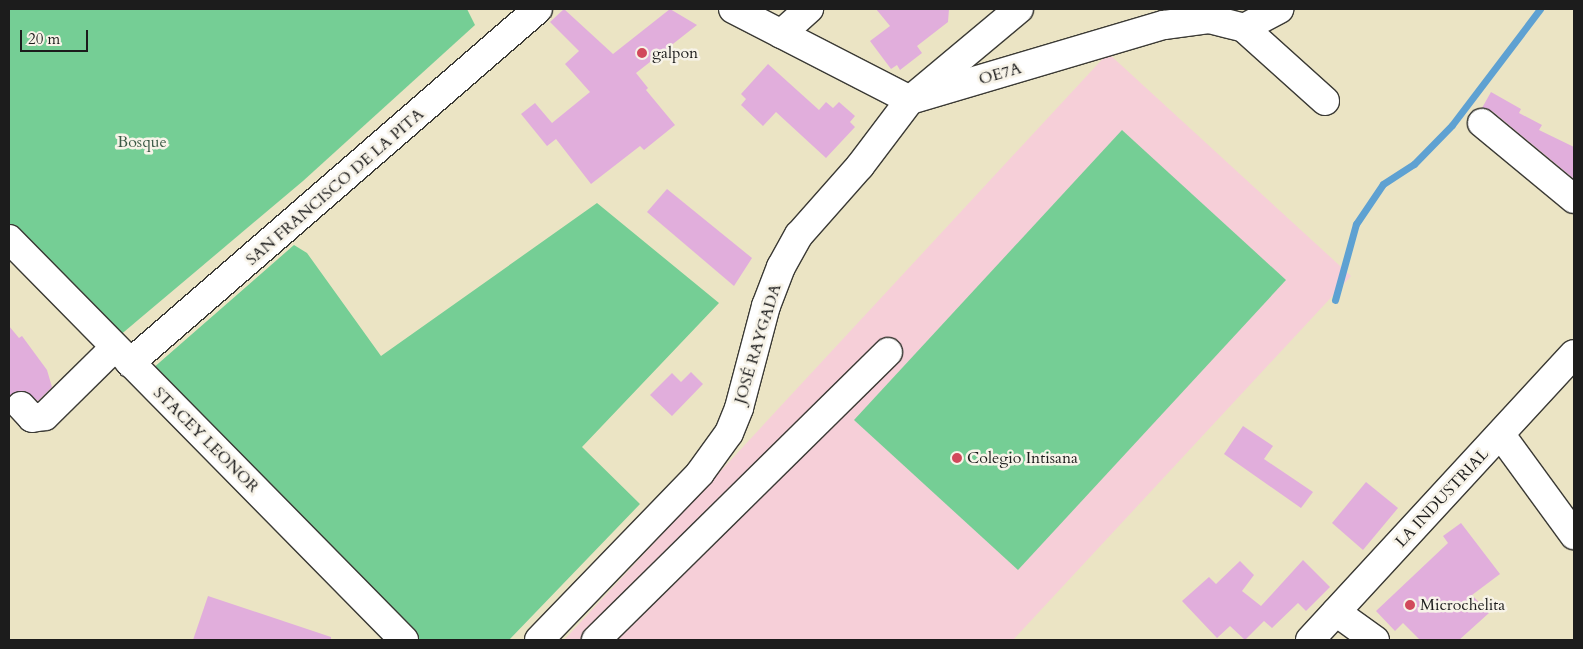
<!DOCTYPE html>
<meta charset="utf-8">
<style>
body{margin:0}
#map{position:relative;width:1583px;height:649px;overflow:hidden;background:#ebe4c4;font-family:Cardo,serif}
div>[style]{position:absolute}
.built>*{inset:0;background:#f6cfd8}
.green>*{inset:0;background:#75ce95}
.stream>*{height:7px;margin:-3.5px;padding:0 3.5px;transform-origin:3.5px;border-radius:3.5px;background:#5ea1d2}
.building>*{inset:0;background:#e1aedc}
.roads{filter:drop-shadow(1px 0 #3b3a35) drop-shadow(-1px 0 #3b3a35) drop-shadow(0 1px #3b3a35) drop-shadow(0 -1px #3b3a35)}
.minor>*{height:28px;margin:-14px;padding:0 14px;transform-origin:14px;border-radius:14px;background:#fff}
.dots>*{width:14px;height:14px;translate:-50% -50%;box-sizing:border-box;border:2px solid #f7f3e8;border-radius:50%}
span{translate:-50% -50%;white-space:nowrap;text-align:center;line-height:1.15;-webkit-text-stroke:5px #f7f3e8;paint-order:stroke}
.poi-label{font-size:16px;color:#1c1c1c}
.left{translate:0 -50%;text-align:left}
.street-label{font-size:16px;color:#1c1c1c}
.park-label{font-size:16px;color:#3b5a46}
.frame{position:absolute;inset:0;border:10px solid #1c1c1c;pointer-events:none}
.scale{position:absolute;left:20px;top:30px;width:68px;height:22px;box-sizing:border-box;border:2px solid #1c1c1c;border-top:0;padding-left:6px;font-size:15px;line-height:18px;white-space:nowrap;color:#1c1c1c;-webkit-text-stroke:4px #f7f3e8;paint-order:stroke}
</style>
<div id="map">
<div class="built">
<i style="clip-path:polygon(1108px 53px,1351px 276px,1013px 640px,564px 640px)"></i>
</div>
<div class="green">
<i style="clip-path:polygon(9px 9px,467px 9px,475px 25px,303px 181px,112px 342px,9px 231px)"></i>
<i style="clip-path:polygon(1122px 130px,1286px 280px,1018px 570px,854px 420px)"></i>
<i style="clip-path:polygon(597px 203px,719px 303px,582px 447px,640px 504px,509px 640px,412px 640px,152px 369px,294px 245px,307px 253px,381px 356px)"></i>
</div>
<div class="stream">
<i style="left:1335px;top:300px;width:79px;rotate:-74.6deg"></i>
<i style="left:1356px;top:224px;width:48px;rotate:-56deg"></i>
<i style="left:1383px;top:184px;width:37px;rotate:-33deg"></i>
<i style="left:1414px;top:164px;width:54px;rotate:-45.7deg"></i>
<i style="left:1452px;top:125px;width:146px;rotate:-52.8deg"></i>
</div>
<div class="building">
<i style="clip-path:polygon(564px 9px,613px 54px,670px 9px,697px 25px,636px 73px,648px 88px,646px 90px,675px 125px,644px 150px,640px 146px,591px 184px,556px 139px,547px 146px,521px 114px,535px 103px,552px 123px,590px 92px,565px 64px,579px 51px,550px 22px)"></i>
<i style="clip-path:polygon(876px 9px,949px 9px,948px 22px,917px 46px,922px 53px,900px 70px,897px 65px,891px 69px,870px 41px,890px 26px)"></i>
<i style="clip-path:polygon(768px 64px,819px 110px,826px 102px,833px 108px,839px 102px,855px 116px,850px 122px,855px 127px,826px 158px,776px 112px,763px 126px,741px 105px,746px 99px,741px 94px)"></i>
<i style="clip-path:polygon(1491px 92px,1521px 109px,1519px 113px,1542px 125px,1539px 130px,1574px 147px,1574px 179px,1492px 111px,1482px 108px)"></i>
<i style="clip-path:polygon(667px 189px,752px 258px,734px 286px,647px 212px)"></i>
<i style="clip-path:polygon(9px 326px,19px 338px,22px 336px,47px 370px,52px 387px,38px 401px,25px 391px,17px 391px,9px 397px)"></i>
<i style="clip-path:polygon(691px 372px,703px 384px,672px 416px,650px 395px,672px 373px,681px 382px)"></i>
<i style="clip-path:polygon(1243px 426px,1273px 446px,1264px 459px,1313px 492px,1301px 508px,1224px 454px)"></i>
<i style="clip-path:polygon(1366px 482px,1398px 508px,1363px 550px,1332px 523px)"></i>
<i style="clip-path:polygon(1461px 523px,1500px 574px,1472px 595px,1489px 613px,1459px 640px,1420px 640px,1403px 623px,1395px 631px,1376px 611px,1448px 543px,1443px 536px)"></i>
<i style="clip-path:polygon(1303px 560px,1330px 587px,1306px 611px,1298px 603px,1272px 628px,1264px 621px,1245px 640px,1230px 626px,1217px 638px,1182px 601px,1209px 577px,1216px 584px,1240px 561px,1254px 575px,1242px 591px,1261px 606px)"></i>
<i style="clip-path:polygon(208px 596px,331px 637px,331px 640px,193px 640px)"></i>
</div>
<div class="roads">
<div class="minor">
<i style="left:733px;top:9px;width:199px;rotate:27.2deg"></i>
<i style="left:910px;top:100px;width:265px;rotate:-16.5deg"></i>
<i style="left:1164px;top:25px;width:45px;rotate:-7.6deg"></i>
<i style="left:1209px;top:19px;width:36px;rotate:14deg"></i>
<i style="left:1244px;top:28px;width:40px;rotate:-28deg"></i>
<i style="left:1244px;top:28px;width:109px;rotate:42deg"></i>
<i style="left:781px;top:34px;width:38px;rotate:-42deg"></i>
<i style="left:1482px;top:123px;width:119px;rotate:39.6deg"></i>
<i style="left:9px;top:239px;width:563px;rotate:45.43deg"></i>
<i style="left:130px;top:363px;width:540px;rotate:-40.95deg"></i>
<i style="left:21px;top:406px;width:16px;rotate:47deg"></i>
<i style="left:32px;top:418px;width:13px;rotate:-9deg"></i>
<i style="left:45px;top:416px;width:98px;rotate:-44.6deg"></i>
<i style="left:1501px;top:435px;width:124px;rotate:53.9deg"></i>
<i style="left:1336px;top:612px;width:48px;rotate:35.7deg"></i>
<i style="left:539px;top:640px;width:232px;rotate:-46deg"></i>
<i style="left:700px;top:473px;width:49px;rotate:-54.1deg"></i>
<i style="left:729px;top:433px;width:27px;rotate:-68deg"></i>
<i style="left:739px;top:408px;width:106px;rotate:-75.2deg"></i>
<i style="left:766px;top:306px;width:42px;rotate:-69deg"></i>
<i style="left:781px;top:267px;width:37px;rotate:-61deg"></i>
<i style="left:799px;top:235px;width:92px;rotate:-48.5deg"></i>
<i style="left:860px;top:166px;width:83px;rotate:-52.9deg"></i>
<i style="left:910px;top:100px;width:142px;rotate:-39.9deg"></i>
<i style="left:596px;top:640px;width:410px;rotate:-44.6deg"></i>
<i style="left:1310px;top:640px;width:389px;rotate:-47.3deg"></i>
</div>
</div>
<div class="dots">
<i style="left:642px;top:53px;background:#d1495b"></i>
<i style="left:957px;top:458px;background:#d1495b"></i>
<i style="left:1410px;top:605px;background:#d1495b"></i>
</div>
<div class="poi-label">
<span class="left" style="left:652px;top:53px">galpon</span>
<span class="left" style="left:967px;top:458px">Colegio Intisana</span>
<span class="left" style="left:1420px;top:605px">Microchelita</span>
</div>
<div class="street-label">
<span style="left:1000px;top:74px;rotate:-16deg">OE7A</span>
<span style="left:335px;top:187px;rotate:-41deg">SAN FRANCISCO DE LA PITA</span>
<span style="left:758px;top:344px;rotate:-73deg">JOSÉ RAYGADA</span>
<span style="left:206px;top:440px;rotate:45deg">STACEY LEONOR</span>
<span style="left:1442px;top:498px;rotate:-47deg">LA INDUSTRIAL</span>
</div>
<div class="park-label">
<span style="left:142px;top:142px">Bosque</span>
</div>
<div class="frame"></div>
<div class="scale">20 m</div>
</div>
